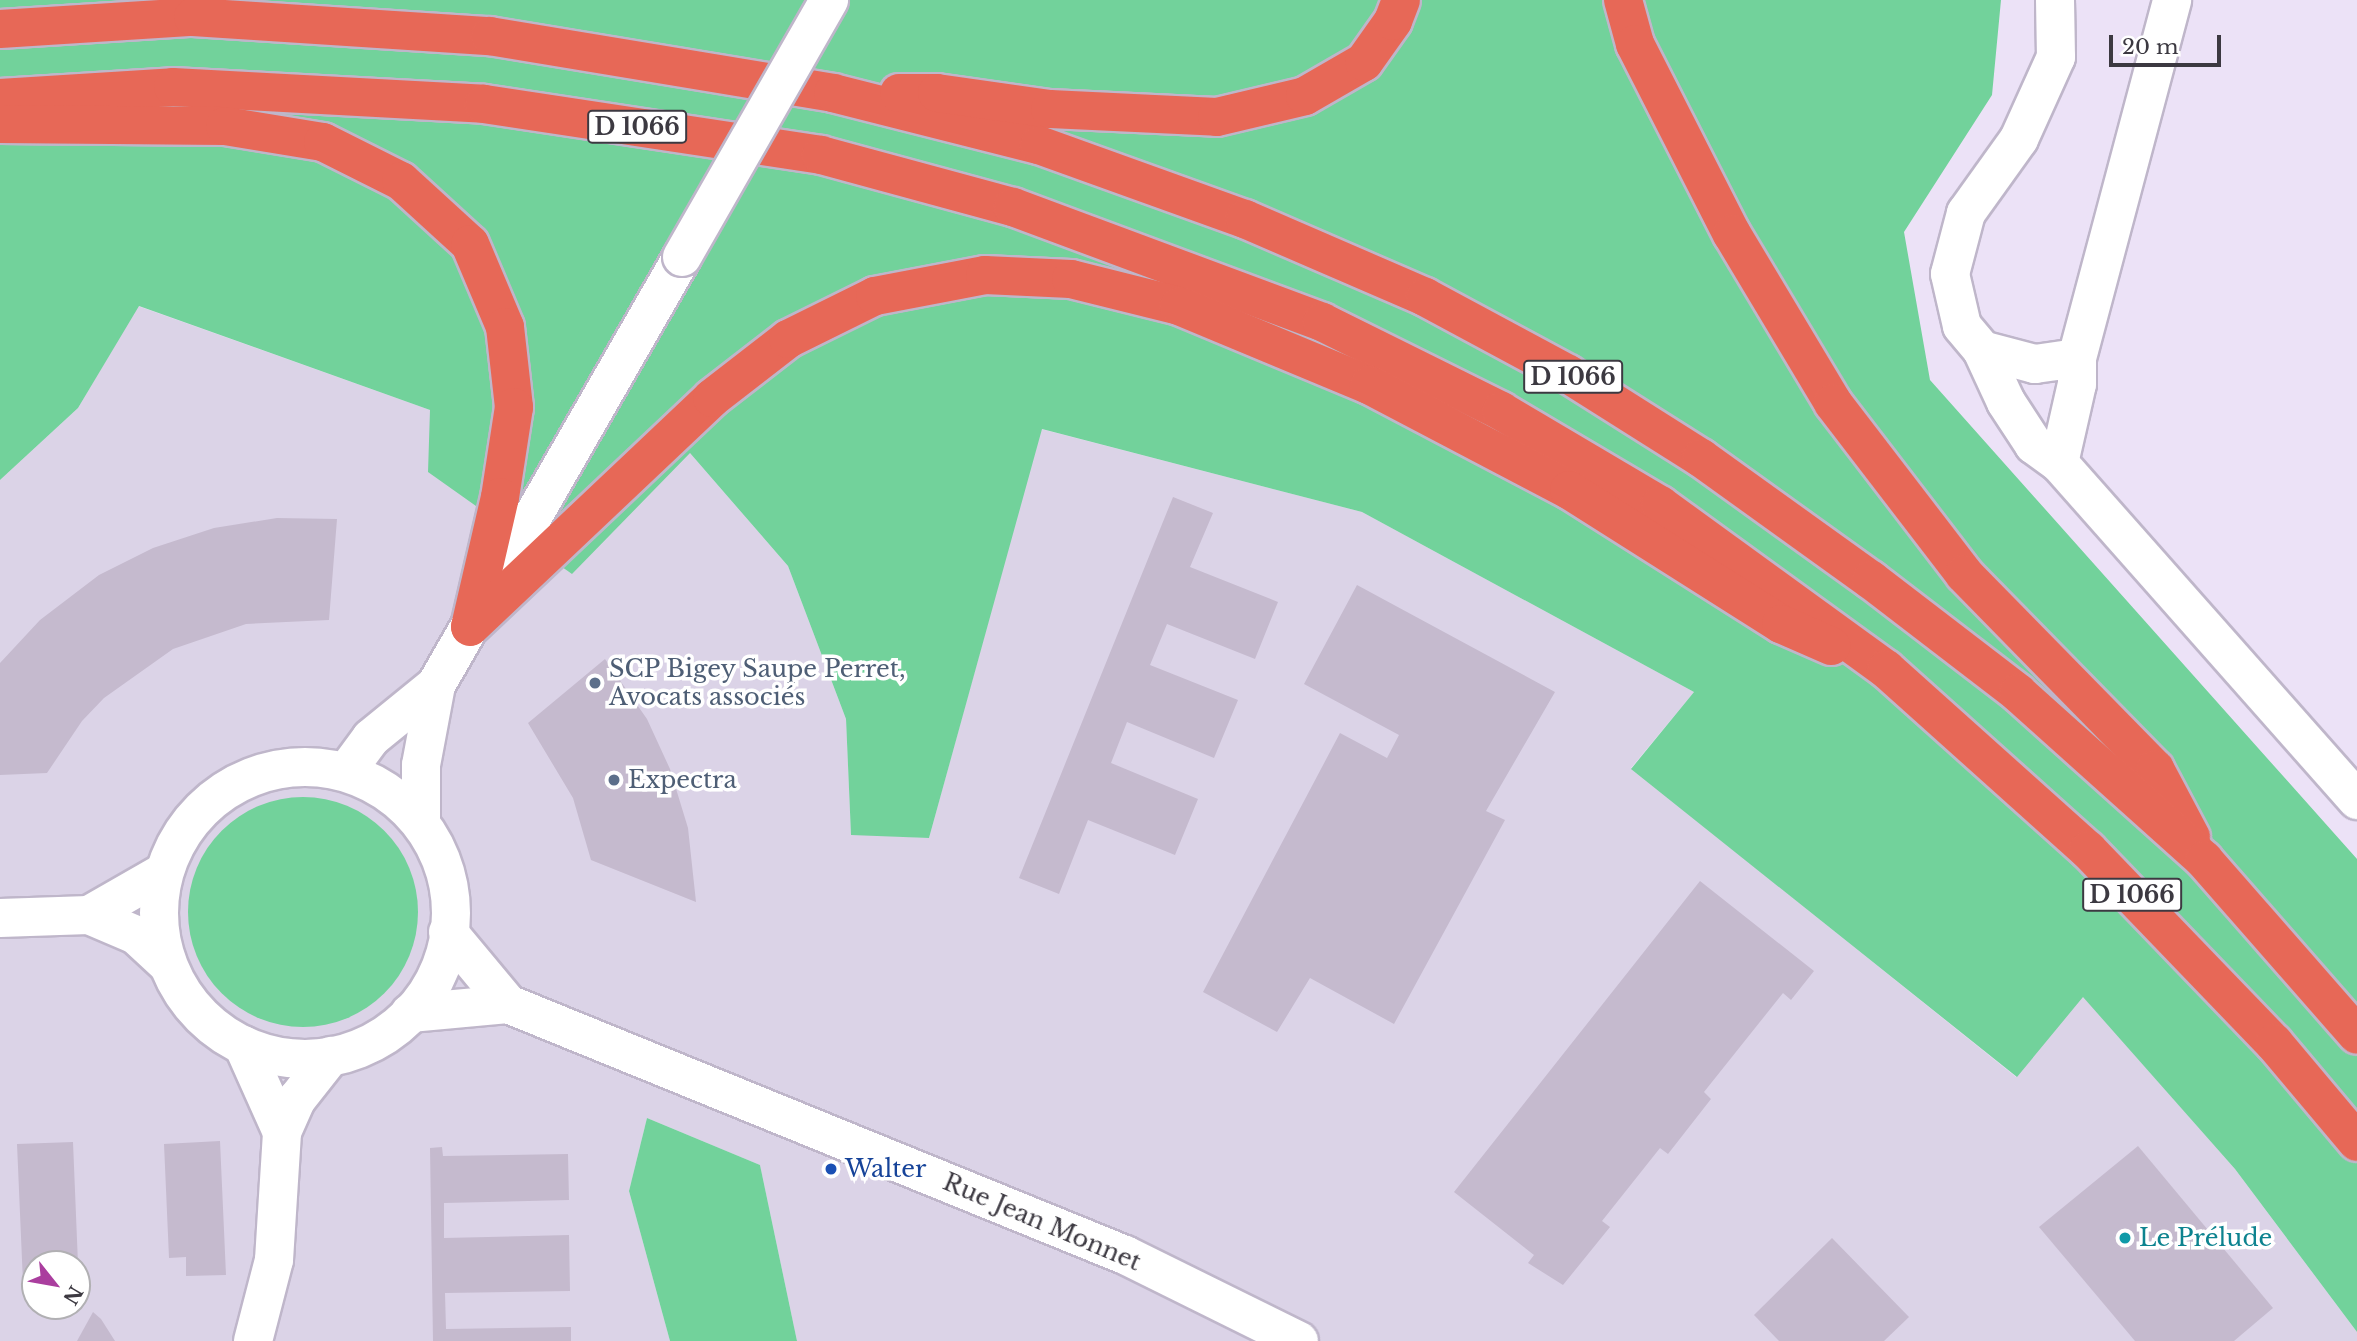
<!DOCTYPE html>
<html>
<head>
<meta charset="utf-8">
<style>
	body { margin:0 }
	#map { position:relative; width:2357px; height:1341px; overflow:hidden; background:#ece2f7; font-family:"Libre Baskerville",serif }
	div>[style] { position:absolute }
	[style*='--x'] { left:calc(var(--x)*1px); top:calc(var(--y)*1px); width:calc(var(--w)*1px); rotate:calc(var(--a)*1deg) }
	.industrial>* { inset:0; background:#dbd3e7 }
	.green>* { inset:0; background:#72d29b }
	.round { border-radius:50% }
	.building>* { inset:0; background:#c5bace }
	.roads { filter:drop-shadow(2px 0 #bfb6ca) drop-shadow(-2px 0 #bfb6ca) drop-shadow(0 2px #bfb6ca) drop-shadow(0 -2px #bfb6ca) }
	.minor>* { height:38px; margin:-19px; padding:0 19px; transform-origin:19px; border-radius:19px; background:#fff }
	.minor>.ring { margin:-19px; padding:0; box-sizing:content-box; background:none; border:38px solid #fff; border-radius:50% }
	.highway>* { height:38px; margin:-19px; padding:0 19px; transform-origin:19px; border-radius:19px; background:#e76857 }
	.bridges { filter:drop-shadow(2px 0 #bfb6ca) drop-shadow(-2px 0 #bfb6ca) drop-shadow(0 2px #bfb6ca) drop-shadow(0 -2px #bfb6ca) }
	.minor-bridge>* { height:38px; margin:-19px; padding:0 19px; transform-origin:19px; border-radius:19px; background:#fff }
	.dots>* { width:19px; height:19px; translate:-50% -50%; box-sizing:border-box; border:4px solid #fff; border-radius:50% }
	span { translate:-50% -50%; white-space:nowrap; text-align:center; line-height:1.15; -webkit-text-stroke:7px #fff; paint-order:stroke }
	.shield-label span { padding:2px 5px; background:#fff; border:2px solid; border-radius:5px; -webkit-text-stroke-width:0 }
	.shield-label { font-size:23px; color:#3c3941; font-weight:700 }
	.service-label { font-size:24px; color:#4e5e75 }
	.left { translate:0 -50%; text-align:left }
	.transit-label { font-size:24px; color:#164399 }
	.street-label { font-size:24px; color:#3c3941 }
	.culture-label { font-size:24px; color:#0d838f }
	.north { position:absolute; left:21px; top:1250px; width:70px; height:70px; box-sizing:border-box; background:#fff; border:2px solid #b1b0b3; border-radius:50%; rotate:121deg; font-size:19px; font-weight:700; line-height:28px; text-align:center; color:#3c3941 }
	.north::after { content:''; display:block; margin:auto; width:24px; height:32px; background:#aa3e9e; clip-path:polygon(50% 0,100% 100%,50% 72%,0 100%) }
	.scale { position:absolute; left:2109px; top:35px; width:112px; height:32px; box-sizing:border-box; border:4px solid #3c3941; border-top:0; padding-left:9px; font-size:21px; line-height:24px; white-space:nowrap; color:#3c3941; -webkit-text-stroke:5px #fff; paint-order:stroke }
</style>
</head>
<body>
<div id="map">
	<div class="industrial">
		<i style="clip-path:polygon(evenodd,138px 306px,430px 410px,690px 453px,788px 566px,846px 719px,851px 834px,929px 838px,1041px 429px,1362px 512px,1694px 692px,1631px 768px,2016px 1077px,2083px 996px,2235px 1169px,2357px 1332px,2357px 1341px,797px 1341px,760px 1165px,647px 1118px,629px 1191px,670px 1341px,0 1341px,0 480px,78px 408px,138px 306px,35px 1264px,77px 1264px,77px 1306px,35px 1306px,35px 1264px)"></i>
	</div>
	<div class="green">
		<i style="clip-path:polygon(0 0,2001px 0,1992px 95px,1904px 232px,1930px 380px,2357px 859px,2357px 1332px,2235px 1169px,2083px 997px,2017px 1077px,1631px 769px,1694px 692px,1362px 512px,1042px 429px,929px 838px,851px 835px,846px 719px,788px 566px,690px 453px,572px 574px,428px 472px,430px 410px,139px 306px,78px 408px,0 480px)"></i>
		<i class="round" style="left:188px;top:797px;width:230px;height:230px"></i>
		<i style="clip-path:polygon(647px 1118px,760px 1165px,797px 1341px,670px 1341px,629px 1191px)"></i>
	</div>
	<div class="building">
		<i style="clip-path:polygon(1173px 497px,1213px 513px,1190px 567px,1278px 602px,1255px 659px,1167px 624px,1150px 665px,1238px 700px,1214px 758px,1127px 722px,1111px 763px,1198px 799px,1175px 855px,1088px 820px,1059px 894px,1019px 878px)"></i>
		<i style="clip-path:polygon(277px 518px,337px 519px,329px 620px,246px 624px,173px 649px,104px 698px,82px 721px,47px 773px,0 775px,0 663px,40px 620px,99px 575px,153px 548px,214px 528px)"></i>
		<i style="clip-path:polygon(1357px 585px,1555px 692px,1486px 811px,1505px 820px,1394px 1024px,1310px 978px,1277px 1032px,1203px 992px,1340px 733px,1387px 758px,1399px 735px,1304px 684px)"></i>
		<i style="clip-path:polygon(605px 659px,647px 719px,670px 769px,688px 828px,696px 902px,591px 860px,573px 798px,528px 723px)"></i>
		<i style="clip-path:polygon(1700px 881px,1814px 971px,1791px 1000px,1783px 993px,1704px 1092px,1711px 1099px,1668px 1154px,1660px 1148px,1602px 1221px,1610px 1227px,1563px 1285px,1528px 1263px,1534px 1255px,1454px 1192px)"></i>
		<i style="clip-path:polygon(220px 1141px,226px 1275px,186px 1276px,186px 1257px,169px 1258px,164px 1144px)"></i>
		<i style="clip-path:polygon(73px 1142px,78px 1264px,35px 1264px,35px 1283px,23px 1283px,17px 1144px)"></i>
		<i style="clip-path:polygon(2138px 1146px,2273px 1308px,2234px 1341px,2135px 1341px,2039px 1227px)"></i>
		<i style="clip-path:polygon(442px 1147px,443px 1156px,568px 1154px,569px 1200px,444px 1203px,444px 1238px,569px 1235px,570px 1291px,445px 1293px,446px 1329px,571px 1327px,571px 1341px,433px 1341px,430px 1148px)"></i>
		<i style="clip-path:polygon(1832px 1238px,1909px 1317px,1884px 1341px,1779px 1341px,1754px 1315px)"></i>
		<i style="clip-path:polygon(93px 1312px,101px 1319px,115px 1341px,77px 1341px)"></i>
	</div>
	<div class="roads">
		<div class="minor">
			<i style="--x:2055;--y:0;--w:57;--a:89"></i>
			<i style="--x:2056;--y:57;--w:90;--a:114.3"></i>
			<i style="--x:2019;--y:139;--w:91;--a:125.6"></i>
			<i style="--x:1966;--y:213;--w:63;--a:104.7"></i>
			<i style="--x:1950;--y:274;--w:53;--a:77"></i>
			<i style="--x:1962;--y:326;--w:31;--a:50"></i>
			<i style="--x:1982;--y:350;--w:57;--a:65.2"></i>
			<i style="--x:2006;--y:402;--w:51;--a:56.9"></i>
			<i style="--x:2034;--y:445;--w:31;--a:36"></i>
			<i style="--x:2059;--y:463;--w:450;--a:48.5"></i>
			<i style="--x:1982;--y:350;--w:55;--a:14.8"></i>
			<i style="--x:2035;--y:364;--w:42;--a:-8.1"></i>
			<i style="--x:2077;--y:358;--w:370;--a:-75.1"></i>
			<i style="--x:2059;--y:463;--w:81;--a:-77.2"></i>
			<i style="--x:2077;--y:384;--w:26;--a:-90"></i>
			<i class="ring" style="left:159px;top:767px;width:254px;height:254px"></i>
			<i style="--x:346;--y:772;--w:42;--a:-53.7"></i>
			<i style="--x:371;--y:738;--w:84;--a:-39.2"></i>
			<i style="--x:421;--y:823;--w:58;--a:-90"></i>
			<i style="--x:421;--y:765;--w:81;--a:-79.4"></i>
			<i style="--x:436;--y:685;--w:494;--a:-60.1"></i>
			<i style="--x:89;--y:915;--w:86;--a:-29.8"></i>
			<i style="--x:0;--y:918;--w:89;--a:-1.9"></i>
			<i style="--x:89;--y:915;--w:51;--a:23.1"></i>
			<i style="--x:136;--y:935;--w:41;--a:43"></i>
			<i style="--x:448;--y:932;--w:94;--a:50.2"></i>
			<i style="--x:410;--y:1013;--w:98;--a:-5.2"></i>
			<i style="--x:508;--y:1004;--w:666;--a:22.14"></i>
			<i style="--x:1125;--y:1255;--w:194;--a:26.3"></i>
			<i style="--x:243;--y:1045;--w:95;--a:65.9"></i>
			<i style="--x:253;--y:1341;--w:84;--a:-75.5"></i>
			<i style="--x:274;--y:1260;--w:128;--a:-86.4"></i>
			<i style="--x:282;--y:1132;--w:36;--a:-66"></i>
			<i style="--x:297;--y:1099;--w:55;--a:-51.7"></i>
		</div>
		<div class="highway">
			<i style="--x:1623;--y:0;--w:46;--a:74.7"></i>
			<i style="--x:1635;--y:44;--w:213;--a:63"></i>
			<i style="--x:1732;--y:234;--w:197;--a:59.1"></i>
			<i style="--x:1833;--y:403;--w:215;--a:52.5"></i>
			<i style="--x:1964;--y:574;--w:273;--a:45.6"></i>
			<i style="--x:2155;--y:769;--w:77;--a:62.1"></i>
			<i style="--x:0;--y:29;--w:193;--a:-3.6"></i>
			<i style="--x:193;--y:17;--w:298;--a:3.7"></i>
			<i style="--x:490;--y:36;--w:348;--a:9.4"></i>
			<i style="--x:833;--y:93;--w:212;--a:14.2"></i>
			<i style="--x:1039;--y:145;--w:219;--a:19.8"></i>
			<i style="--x:1245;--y:219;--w:196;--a:23.4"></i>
			<i style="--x:1425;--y:297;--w:162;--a:28.3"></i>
			<i style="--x:1568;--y:374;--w:157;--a:32.3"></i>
			<i style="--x:1701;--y:458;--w:209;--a:35.7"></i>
			<i style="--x:1871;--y:580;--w:185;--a:37.5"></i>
			<i style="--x:2018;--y:693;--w:250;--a:41.9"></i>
			<i style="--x:2204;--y:860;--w:232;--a:48.8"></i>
			<i style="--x:899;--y:93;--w:38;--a:0"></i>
			<i style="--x:937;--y:93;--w:114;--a:8.1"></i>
			<i style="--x:1050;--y:109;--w:167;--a:2.7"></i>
			<i style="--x:1217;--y:117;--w:90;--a:-13.4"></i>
			<i style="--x:1305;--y:96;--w:68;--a:-30"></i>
			<i style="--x:1364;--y:62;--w:50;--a:-54.7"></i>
			<i style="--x:1393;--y:21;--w:22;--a:-69"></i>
			<i style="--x:0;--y:98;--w:173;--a:-3.6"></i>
			<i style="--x:173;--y:87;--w:311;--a:3.1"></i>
			<i style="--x:484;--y:104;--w:341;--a:8.6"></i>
			<i style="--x:821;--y:155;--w:199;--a:15.2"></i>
			<i style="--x:1013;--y:207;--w:330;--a:20.4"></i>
			<i style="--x:1322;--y:322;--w:200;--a:26.4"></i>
			<i style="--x:1501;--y:411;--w:185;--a:30.6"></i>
			<i style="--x:1660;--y:505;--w:279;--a:36"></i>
			<i style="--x:1886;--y:669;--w:271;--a:41.9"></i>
			<i style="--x:2088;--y:850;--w:268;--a:46.1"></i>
			<i style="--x:2274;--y:1043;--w:129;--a:50"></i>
			<i style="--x:0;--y:124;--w:225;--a:0.5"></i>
			<i style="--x:225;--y:126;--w:99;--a:9.3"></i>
			<i style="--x:323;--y:142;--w:87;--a:26.6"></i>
			<i style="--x:401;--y:181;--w:93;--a:42.4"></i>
			<i style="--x:470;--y:244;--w:90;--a:67.1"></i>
			<i style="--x:505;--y:327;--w:81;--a:83.6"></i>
			<i style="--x:514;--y:407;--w:91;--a:98.8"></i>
			<i style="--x:500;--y:497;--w:133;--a:103"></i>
			<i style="--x:470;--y:627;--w:333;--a:-43.4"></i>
			<i style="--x:712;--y:398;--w:96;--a:-37.8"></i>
			<i style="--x:788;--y:339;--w:97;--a:-26.3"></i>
			<i style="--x:875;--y:296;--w:112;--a:-10.8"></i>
			<i style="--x:985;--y:275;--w:86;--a:2.7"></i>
			<i style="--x:1071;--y:279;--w:111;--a:14"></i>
			<i style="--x:1179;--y:306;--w:206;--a:22.6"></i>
			<i style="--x:1369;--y:385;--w:226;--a:27.7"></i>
			<i style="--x:1569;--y:490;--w:251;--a:32.3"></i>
			<i style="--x:1781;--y:624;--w:55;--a:23.7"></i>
		</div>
	</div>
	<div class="bridges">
		<div class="minor-bridge">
			<i style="--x:682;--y:257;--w:296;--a:-60.2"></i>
		</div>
	</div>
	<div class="dots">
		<i style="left:595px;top:683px;background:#5c6f8a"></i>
		<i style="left:614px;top:780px;background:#5c6f8a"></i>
		<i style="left:831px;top:1169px;background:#1a4fb4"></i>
		<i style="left:2125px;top:1238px;background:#0f9aa8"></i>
	</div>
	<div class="shield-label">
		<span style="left:637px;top:127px">D 1066</span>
		<span style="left:1573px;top:377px">D 1066</span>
		<span style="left:2132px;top:895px">D 1066</span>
	</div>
	<div class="service-label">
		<span class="left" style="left:609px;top:683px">SCP Bigey Saupe Perret,<br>Avocats associés</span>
		<span class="left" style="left:628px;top:780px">Expectra</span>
	</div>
	<div class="transit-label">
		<span class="left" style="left:845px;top:1169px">Walter</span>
	</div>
	<div class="street-label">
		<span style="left:1042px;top:1222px;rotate:23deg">Rue Jean Monnet</span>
	</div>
	<div class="culture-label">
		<span class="left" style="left:2139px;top:1238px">Le Prélude</span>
	</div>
	<div class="north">N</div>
	<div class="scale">20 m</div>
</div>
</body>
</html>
